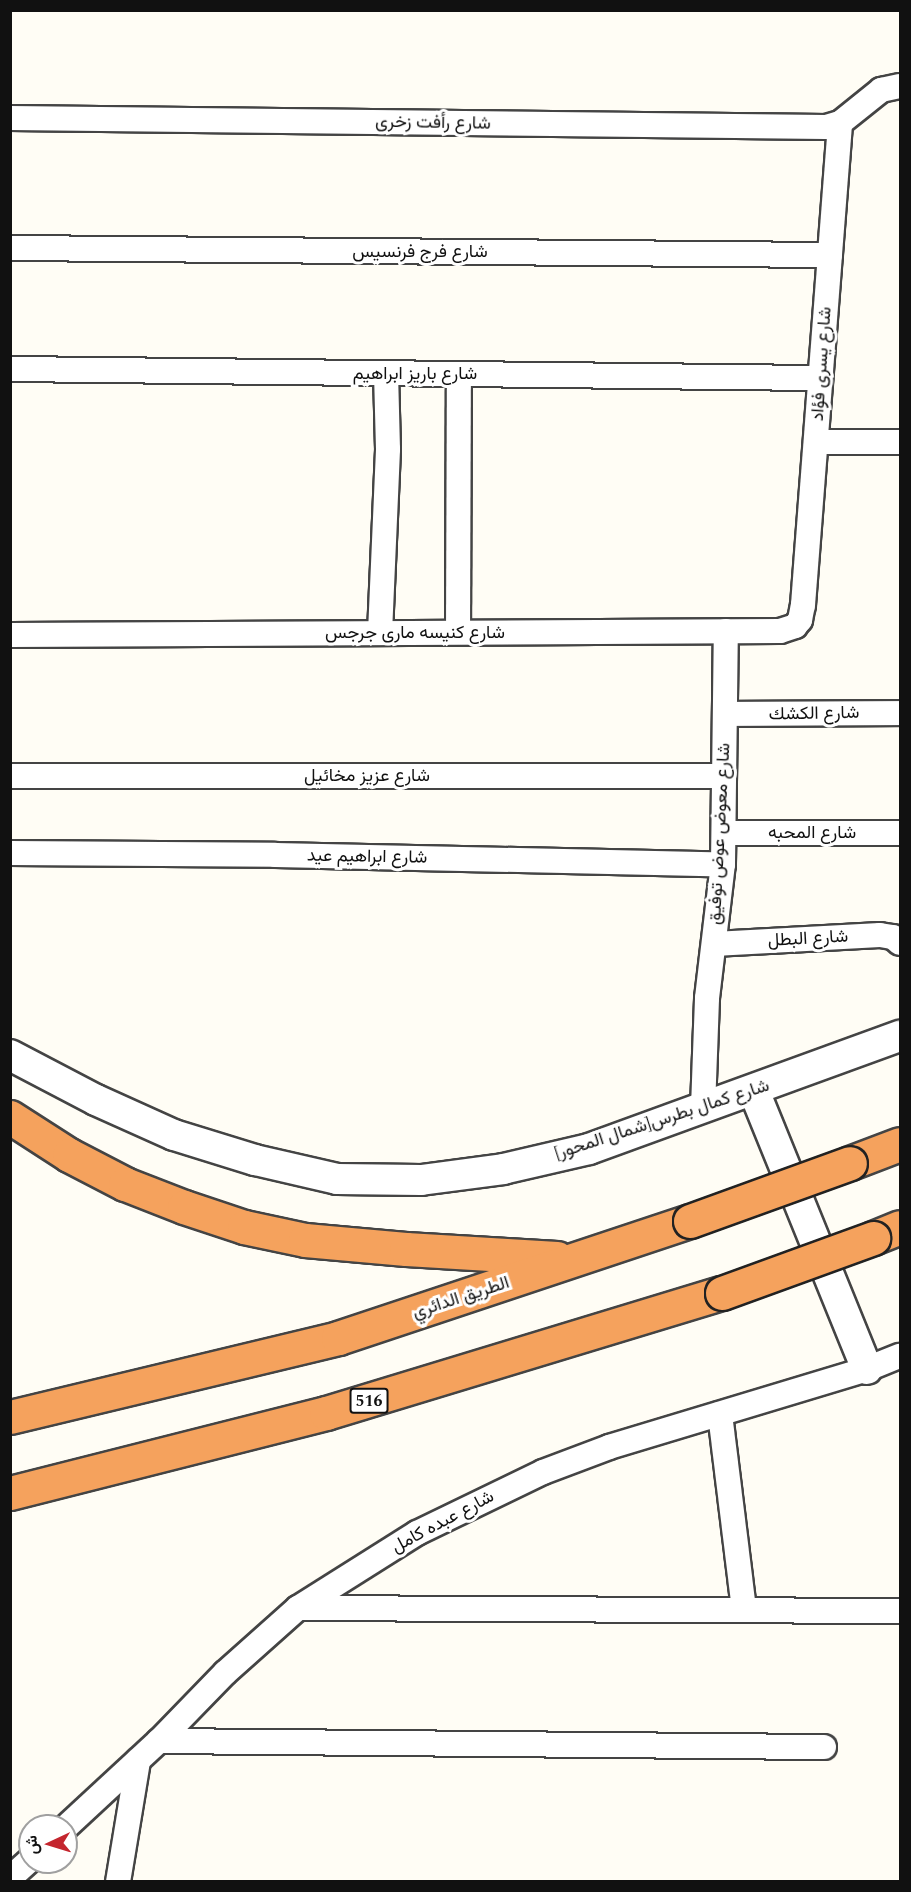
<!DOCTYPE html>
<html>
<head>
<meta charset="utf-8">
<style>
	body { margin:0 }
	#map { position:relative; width:911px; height:1892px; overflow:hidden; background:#fffdf5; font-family:Spectral,Vazirmatn,serif }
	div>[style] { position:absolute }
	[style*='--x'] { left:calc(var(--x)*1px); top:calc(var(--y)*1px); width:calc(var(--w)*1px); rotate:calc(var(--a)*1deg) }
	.roads { filter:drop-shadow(2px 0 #444) drop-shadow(-2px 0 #444) drop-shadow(0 2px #444) drop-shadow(0 -2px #444) }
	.minor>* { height:24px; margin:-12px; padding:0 12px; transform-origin:12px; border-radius:12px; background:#fff }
	.tertiary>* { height:30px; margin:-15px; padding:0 15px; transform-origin:15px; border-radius:15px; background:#fff }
	.motorway>* { height:33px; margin:-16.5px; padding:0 16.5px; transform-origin:16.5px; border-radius:16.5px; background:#f5a25d }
	.bridges { filter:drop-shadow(2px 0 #222) drop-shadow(-2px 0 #222) drop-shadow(0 2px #222) drop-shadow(0 -2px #222) }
	.motorway-bridge>* { height:33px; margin:-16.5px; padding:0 16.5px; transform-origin:16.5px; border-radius:16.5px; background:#f5a25d }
	span { translate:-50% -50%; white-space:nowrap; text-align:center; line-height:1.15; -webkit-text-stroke:6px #fff; paint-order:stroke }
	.shield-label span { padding:2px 4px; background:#fff; border:2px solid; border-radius:4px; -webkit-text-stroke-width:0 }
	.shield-label { font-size:16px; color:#111; font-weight:700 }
	.street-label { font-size:18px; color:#111 }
	.frame { position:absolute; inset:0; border:12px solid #111; pointer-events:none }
	.north { position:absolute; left:18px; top:1814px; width:60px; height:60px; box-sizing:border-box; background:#fff; border:2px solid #a0a0a0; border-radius:50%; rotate:266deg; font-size:16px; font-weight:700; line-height:24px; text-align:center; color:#111 }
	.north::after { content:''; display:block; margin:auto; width:21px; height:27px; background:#c4262e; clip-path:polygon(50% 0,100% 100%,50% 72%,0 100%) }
</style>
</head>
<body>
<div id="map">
	<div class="roads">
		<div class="minor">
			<i style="--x:10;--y:118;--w:816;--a:0.63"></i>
			<i style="--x:826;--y:127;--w:15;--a:-16"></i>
			<i style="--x:840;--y:123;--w:53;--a:-38.8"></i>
			<i style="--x:881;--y:90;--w:19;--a:-12"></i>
			<i style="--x:10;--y:248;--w:820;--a:0.49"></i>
			<i style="--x:10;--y:369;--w:810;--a:0.64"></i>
			<i style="--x:816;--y:442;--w:84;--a:0"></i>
			<i style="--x:458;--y:632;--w:257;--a:-89.8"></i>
			<i style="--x:380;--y:633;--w:184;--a:-87.5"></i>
			<i style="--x:388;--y:449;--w:75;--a:-91.5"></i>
			<i style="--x:10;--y:635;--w:770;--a:-0.3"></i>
			<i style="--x:780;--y:631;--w:16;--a:-18"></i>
			<i style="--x:795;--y:626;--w:8;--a:-50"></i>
			<i style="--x:800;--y:620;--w:15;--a:-79"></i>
			<i style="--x:803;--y:605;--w:483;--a:-85.6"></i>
			<i style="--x:727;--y:714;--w:173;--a:-0.3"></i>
			<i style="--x:10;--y:776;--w:714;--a:0"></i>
			<i style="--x:724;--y:833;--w:176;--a:0"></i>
			<i style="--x:10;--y:853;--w:265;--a:0.4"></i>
			<i style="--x:275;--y:855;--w:448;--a:1.2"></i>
			<i style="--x:714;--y:944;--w:166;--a:-3.1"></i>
			<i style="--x:880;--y:935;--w:13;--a:9"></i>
			<i style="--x:893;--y:937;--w:9;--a:41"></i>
			<i style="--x:703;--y:1108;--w:110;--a:-87.9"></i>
			<i style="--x:707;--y:998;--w:135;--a:-83.2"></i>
			<i style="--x:723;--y:864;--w:233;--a:-89.3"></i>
			<i style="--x:720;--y:1414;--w:196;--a:83"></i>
			<i style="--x:298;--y:1608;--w:602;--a:0.29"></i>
			<i style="--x:159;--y:1741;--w:665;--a:0.52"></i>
			<i style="--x:66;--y:1827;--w:127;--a:-42.8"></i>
			<i style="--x:159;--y:1741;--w:95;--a:-45.9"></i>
			<i style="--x:225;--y:1673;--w:98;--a:-41.7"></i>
			<i style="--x:298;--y:1608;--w:141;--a:-32.2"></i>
			<i style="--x:417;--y:1533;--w:140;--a:-25.8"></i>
			<i style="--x:543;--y:1472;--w:71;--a:-20.7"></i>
			<i style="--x:609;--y:1447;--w:270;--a:-16.8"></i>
			<i style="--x:867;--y:1369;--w:35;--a:-22"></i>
			<i style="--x:10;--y:1878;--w:27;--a:-42"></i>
			<i style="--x:118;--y:1882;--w:123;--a:-80.6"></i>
		</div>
		<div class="tertiary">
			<i style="--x:10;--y:1055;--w:97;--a:27.6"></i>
			<i style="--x:96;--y:1100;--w:85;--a:24.2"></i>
			<i style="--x:174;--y:1135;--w:85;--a:17.2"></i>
			<i style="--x:255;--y:1160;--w:84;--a:13"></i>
			<i style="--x:337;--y:1179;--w:84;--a:0.7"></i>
			<i style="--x:421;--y:1180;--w:83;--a:-7.6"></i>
			<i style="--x:503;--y:1169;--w:88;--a:-13.1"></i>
			<i style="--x:589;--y:1149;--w:331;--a:-20"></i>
			<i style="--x:754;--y:1091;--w:300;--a:67.9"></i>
		</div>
		<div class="motorway">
			<i style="--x:10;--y:1117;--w:70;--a:32.8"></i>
			<i style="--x:69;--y:1155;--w:63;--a:27.4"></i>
			<i style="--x:125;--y:1184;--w:63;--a:21.3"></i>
			<i style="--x:184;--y:1207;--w:63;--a:18.4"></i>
			<i style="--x:244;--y:1227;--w:62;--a:12"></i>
			<i style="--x:305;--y:1240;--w:101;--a:5.1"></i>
			<i style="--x:406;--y:1249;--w:151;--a:3.4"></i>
			<i style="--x:850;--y:1163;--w:53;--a:-20.8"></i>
			<i style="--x:873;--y:1238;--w:29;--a:-22"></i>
			<i style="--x:10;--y:1417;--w:337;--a:-13.5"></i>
			<i style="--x:338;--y:1338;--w:371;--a:-18.4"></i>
			<i style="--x:10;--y:1493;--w:326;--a:-14.2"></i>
			<i style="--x:326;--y:1413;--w:414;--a:-16.9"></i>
		</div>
	</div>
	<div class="bridges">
		<div class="motorway-bridge">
			<i style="--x:690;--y:1221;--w:170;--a:-19.9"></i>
			<i style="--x:722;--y:1293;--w:161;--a:-20"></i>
		</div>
	</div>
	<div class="shield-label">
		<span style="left:369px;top:1401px">516</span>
	</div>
	<div class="street-label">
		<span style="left:433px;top:123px;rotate:1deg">شارع رأفت زخرى</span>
		<span style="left:420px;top:252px">شارع فرج فرنسيس</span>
		<span style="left:822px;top:364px;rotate:-86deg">شارع يسرى فؤاد</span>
		<span style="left:415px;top:374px">شارع باريز ابراهيم</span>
		<span style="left:415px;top:633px">شارع كنيسه مارى جرجس</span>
		<span style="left:814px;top:714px;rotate:-1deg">شارع الكشك</span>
		<span style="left:367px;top:776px">شارع عزيز مخائيل</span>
		<span style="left:812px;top:833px">شارع المحبه</span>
		<span style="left:720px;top:834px;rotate:-87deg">شارع معوض عوض توفيق</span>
		<span style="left:367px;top:857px;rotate:1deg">شارع ابراهيم عيد</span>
		<span style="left:808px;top:939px;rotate:-3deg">شارع البطل</span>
		<span style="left:662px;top:1120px;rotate:-18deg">شارع كمال بطرس[شمال المحور]</span>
		<span style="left:461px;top:1298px;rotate:-18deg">الطريق الدائري</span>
		<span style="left:443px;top:1522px;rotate:-28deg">شارع عبده كامل</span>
	</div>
	<div class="frame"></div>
	<div class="north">ش</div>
</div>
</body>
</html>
